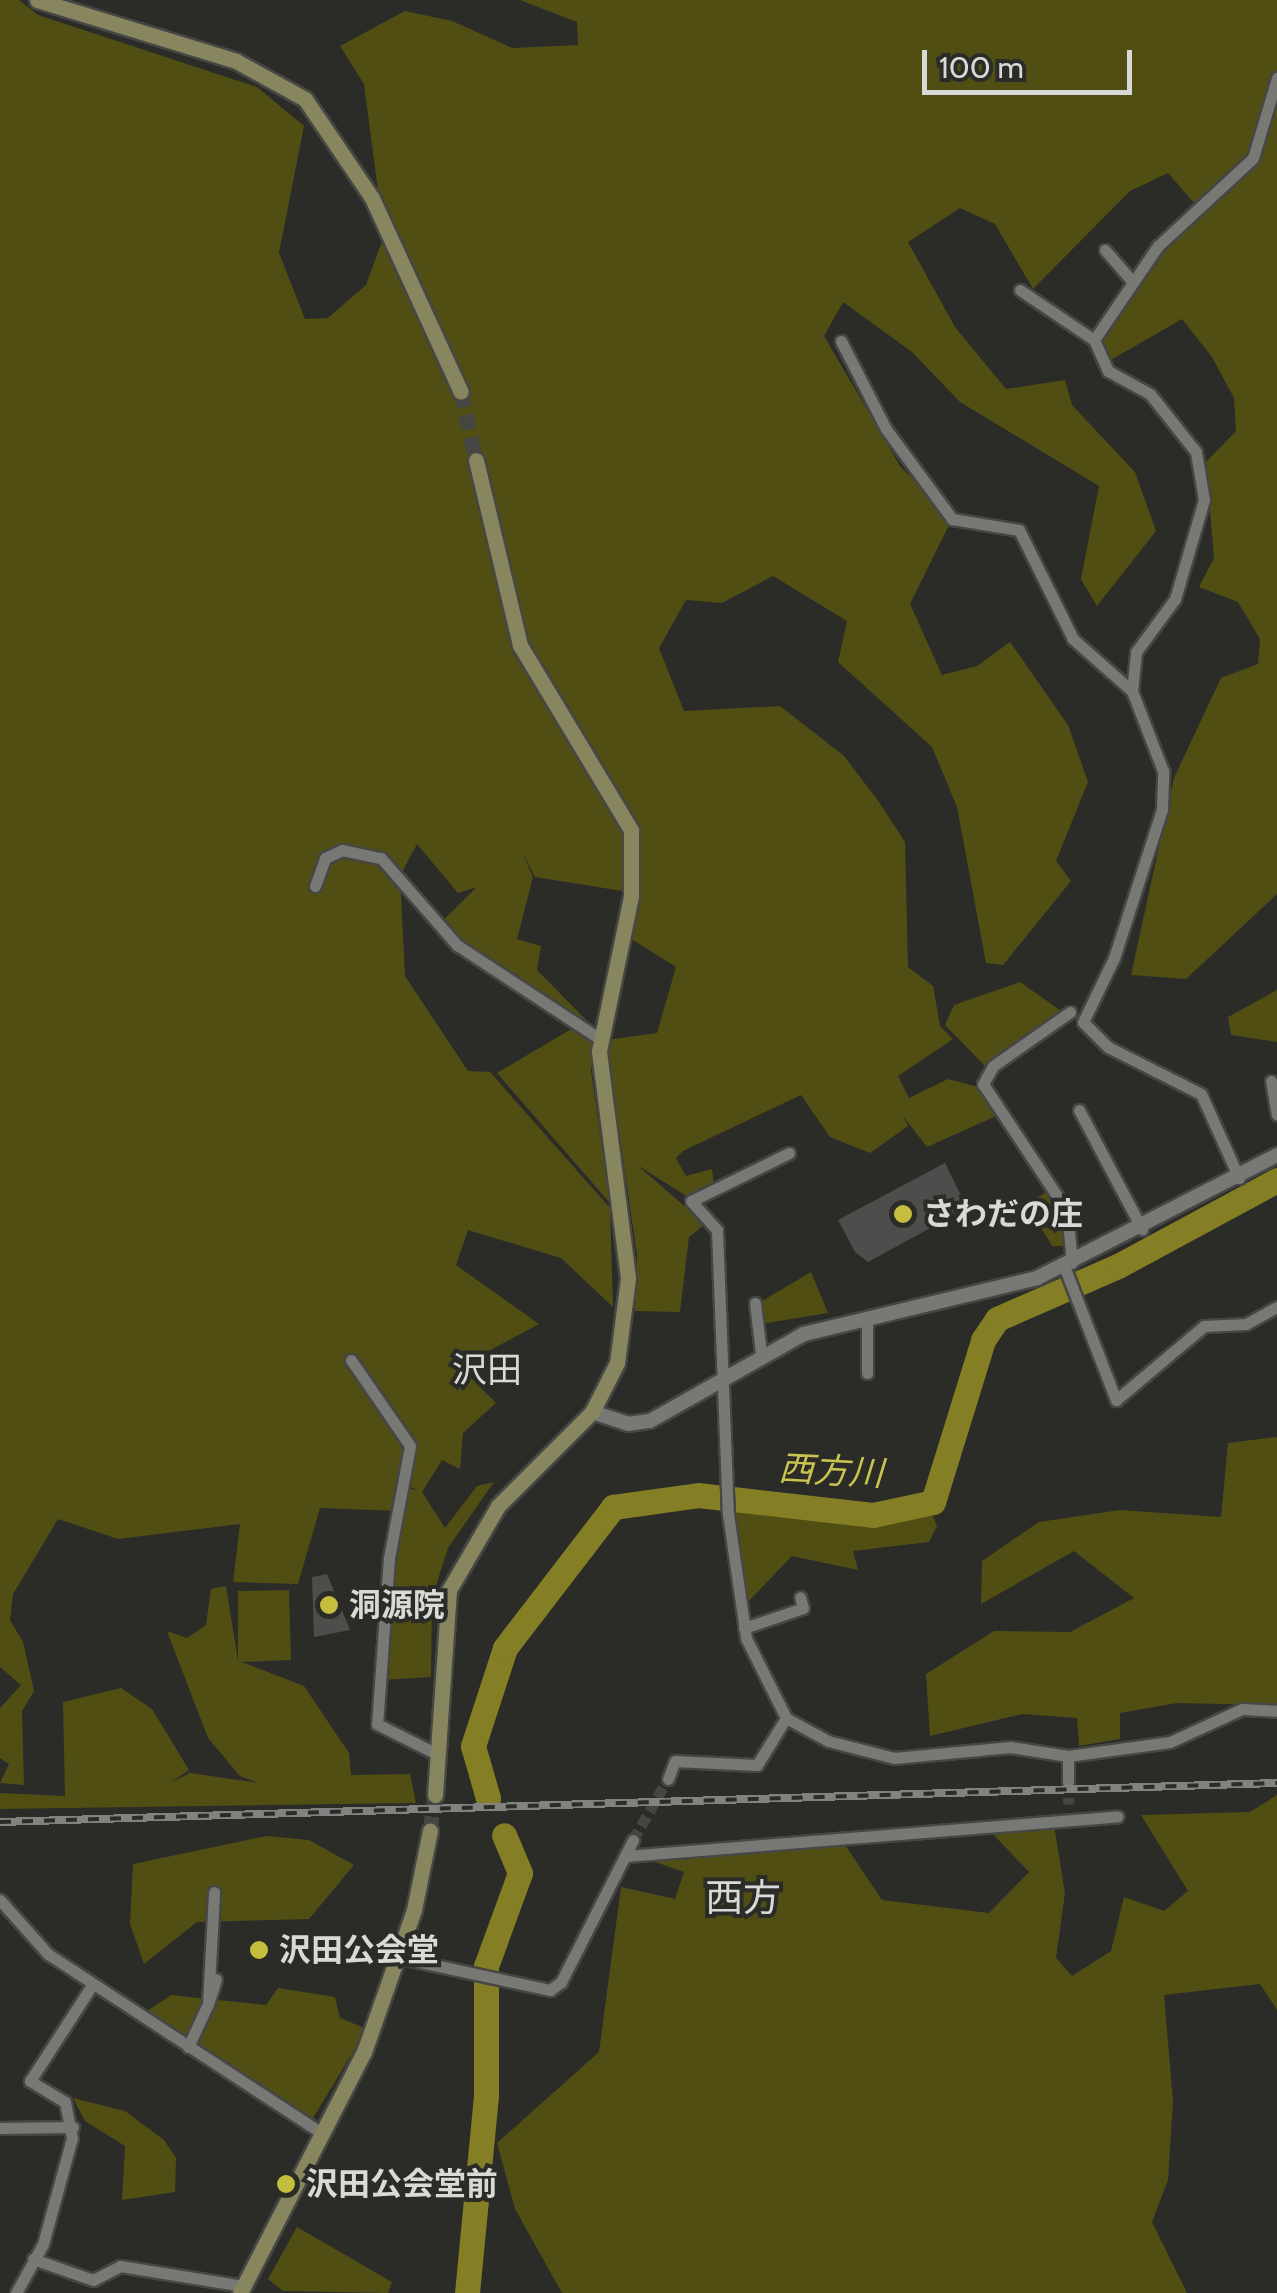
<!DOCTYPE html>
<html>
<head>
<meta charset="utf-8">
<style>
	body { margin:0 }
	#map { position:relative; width:1277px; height:2293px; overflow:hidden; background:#2b2b28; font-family:Cabin,"Noto Sans JP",sans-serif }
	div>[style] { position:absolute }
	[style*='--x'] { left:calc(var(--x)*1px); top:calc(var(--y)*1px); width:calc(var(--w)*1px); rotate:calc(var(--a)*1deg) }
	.green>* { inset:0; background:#514e14 }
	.river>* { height:25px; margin:-12.5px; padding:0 12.5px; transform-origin:12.5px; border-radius:12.5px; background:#847e25 }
	.building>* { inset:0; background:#4d4d4b }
	.minor-tunnel>* { height:11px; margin-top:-5.5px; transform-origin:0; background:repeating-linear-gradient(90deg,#454542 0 11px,transparent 0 16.5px) }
	.secondary-tunnel>* { height:15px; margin-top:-7.5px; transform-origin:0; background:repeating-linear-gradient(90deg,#454542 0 15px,transparent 0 23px) }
	.roads { filter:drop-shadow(2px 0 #464644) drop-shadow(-2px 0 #464644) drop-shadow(0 2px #464644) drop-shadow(0 -2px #464644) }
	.minor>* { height:11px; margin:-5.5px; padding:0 5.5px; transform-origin:5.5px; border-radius:5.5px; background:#787875 }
	.tertiary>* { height:14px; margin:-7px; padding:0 7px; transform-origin:7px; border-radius:7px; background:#787875 }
	.secondary>* { height:15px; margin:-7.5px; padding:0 7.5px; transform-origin:7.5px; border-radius:7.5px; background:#88865f }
	.rail>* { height:8px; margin-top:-4px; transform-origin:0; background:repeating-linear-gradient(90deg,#2b2b28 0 11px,#828280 0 22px); box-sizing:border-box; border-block:2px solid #828280 }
	.dots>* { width:28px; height:28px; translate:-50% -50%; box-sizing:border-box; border:5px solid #2b2b28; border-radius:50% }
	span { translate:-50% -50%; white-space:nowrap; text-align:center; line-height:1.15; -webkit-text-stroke:8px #2b2b28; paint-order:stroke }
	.poi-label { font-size:32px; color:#d9d9d7; font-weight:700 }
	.left { translate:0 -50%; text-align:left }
	.neighbourhood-label { font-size:35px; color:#d9d9d7 }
	.water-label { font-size:35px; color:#cac34d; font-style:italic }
	.quarter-label { font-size:38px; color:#d9d9d7 }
	.scale { position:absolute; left:922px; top:50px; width:210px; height:45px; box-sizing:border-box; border:5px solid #d9d9d7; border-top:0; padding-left:12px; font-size:30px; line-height:35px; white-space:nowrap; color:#d9d9d7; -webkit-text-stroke:8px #2b2b28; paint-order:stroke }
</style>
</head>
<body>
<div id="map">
	<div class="green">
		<i style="clip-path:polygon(0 0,19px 0,38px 15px,257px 87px,304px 126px,279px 253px,305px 319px,328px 318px,366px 285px,384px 236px,364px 84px,340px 46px,405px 11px,452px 21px,512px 48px,578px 45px,577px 22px,520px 0,1277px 0,1277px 894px,1186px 979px,1131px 975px,1174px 778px,1221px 678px,1258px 664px,1260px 639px,1238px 602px,1199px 587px,1214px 558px,1206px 462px,1236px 431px,1234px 398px,1212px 357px,1182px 319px,1109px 361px,1104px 354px,1104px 334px,1195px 204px,1168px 173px,1130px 191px,1033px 289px,995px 224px,960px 208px,908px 242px,955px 327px,1006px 389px,1065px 380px,1072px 405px,1135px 472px,1156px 531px,1097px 606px,1081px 579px,1099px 486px,960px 402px,912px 352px,843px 302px,824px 336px,900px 466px,952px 519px,910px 604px,942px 675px,977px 666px,1010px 642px,1068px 725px,1088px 782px,1056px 861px,1071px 881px,1003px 965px,986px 963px,957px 807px,932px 747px,838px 662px,847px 621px,773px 576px,722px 603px,686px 600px,659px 648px,684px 711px,780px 706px,844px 756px,879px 802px,905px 842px,908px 967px,933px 986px,940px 1026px,953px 1039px,898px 1076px,909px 1098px,948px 1079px,978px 1087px,996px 1116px,927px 1147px,903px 1116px,908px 1126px,870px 1153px,830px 1137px,801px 1095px,683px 1151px,676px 1158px,686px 1176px,712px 1169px,714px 1184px,688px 1197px,637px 1165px,705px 1224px,689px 1237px,680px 1312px,635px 1311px,637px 1255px,606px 1040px,657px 1033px,676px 967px,630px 938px,635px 893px,535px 877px,522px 852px,533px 877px,517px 939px,541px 946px,537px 970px,591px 1025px,488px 966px,439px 924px,477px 887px,458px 893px,417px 844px,400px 876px,405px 976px,468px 1071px,490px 1072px,610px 1208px,613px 1307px,561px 1258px,468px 1230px,456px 1265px,539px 1324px,487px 1352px,468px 1375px,496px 1403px,463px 1433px,460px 1469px,442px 1460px,422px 1492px,445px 1528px,477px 1486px,494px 1482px,448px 1548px,432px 1598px,431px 1677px,381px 1680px,389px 1555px,408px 1488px,419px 1491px,407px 1485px,400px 1511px,320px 1508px,298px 1584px,233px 1582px,240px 1524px,118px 1539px,58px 1519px,13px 1594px,10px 1620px,23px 1642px,34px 1691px,22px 1711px,24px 1785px,0 1783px,9px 1764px,0 1758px,0 1708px,21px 1685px,0 1667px)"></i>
		<i style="clip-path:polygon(1020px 982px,1064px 1013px,986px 1067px,945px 1025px,954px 1005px)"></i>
		<i style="clip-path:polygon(1277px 990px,1277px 1042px,1231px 1035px,1228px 1017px)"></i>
		<i style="clip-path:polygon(573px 1028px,595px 1044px,591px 1071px,610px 1203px,497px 1073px)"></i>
		<i style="clip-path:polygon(1047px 1192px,1065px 1223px,1065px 1246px,1052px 1246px,1026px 1203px)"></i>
		<i style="clip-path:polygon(811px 1272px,828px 1313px,760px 1324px,757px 1304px)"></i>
		<i style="clip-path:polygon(1277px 1437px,1277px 1705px,1177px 1703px,1120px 1713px,1120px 1739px,1079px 1746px,1077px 1718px,1022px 1714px,930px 1736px,926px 1674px,994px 1631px,1070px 1632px,1134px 1598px,1074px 1551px,981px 1604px,982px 1561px,1039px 1522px,1120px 1510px,1221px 1517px,1228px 1443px)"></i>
		<i style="clip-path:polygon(789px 1509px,874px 1519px,931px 1512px,937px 1526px,929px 1542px,853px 1551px,858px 1570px,792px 1556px,748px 1602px,735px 1511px)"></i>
		<i style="clip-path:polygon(226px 1586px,238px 1661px,238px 1591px,289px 1590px,291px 1660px,242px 1662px,304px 1686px,349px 1753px,351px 1775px,410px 1774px,416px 1803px,0 1809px,0 1793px,65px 1796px,63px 1702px,121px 1688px,152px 1709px,189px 1770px,170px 1783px,190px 1773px,259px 1783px,240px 1776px,208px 1738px,167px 1631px,187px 1638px,206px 1625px,211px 1589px)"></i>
		<i style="clip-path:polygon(1277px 1795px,1277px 2010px,1260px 1984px,1164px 1995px,1173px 2101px,1168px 2180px,1152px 2222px,1187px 2293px,562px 2293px,515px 2209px,497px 2143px,599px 2052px,621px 1887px,675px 1899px,684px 1872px,635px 1855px,841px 1839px,882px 1900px,989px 1913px,1029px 1872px,990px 1831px,1054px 1825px,1065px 1893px,1056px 1958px,1072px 1976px,1111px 1951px,1124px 1897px,1164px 1911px,1188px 1891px,1141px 1815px,1250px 1812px)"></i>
		<i style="clip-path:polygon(267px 1836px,309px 1840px,354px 1865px,309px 1919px,197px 1922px,144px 1964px,130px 1924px,133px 1864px)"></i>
		<i style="clip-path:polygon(278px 1988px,335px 1997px,340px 2018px,367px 2029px,313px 2118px,147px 2011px,171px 1995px,266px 2005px)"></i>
		<i style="clip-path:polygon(73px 2098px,125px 2111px,164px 2140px,176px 2158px,175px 2192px,122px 2200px,125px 2146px,85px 2121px)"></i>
		<i style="clip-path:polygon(297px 2227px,392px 2282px,388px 2293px,283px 2291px,268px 2279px)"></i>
	</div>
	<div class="river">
		<i style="--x:488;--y:1798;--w:54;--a:-106.1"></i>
		<i style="--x:473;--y:1746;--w:103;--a:-71.9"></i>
		<i style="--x:505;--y:1648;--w:178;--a:-52.5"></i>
		<i style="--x:613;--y:1507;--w:86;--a:-8"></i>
		<i style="--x:698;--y:1495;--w:176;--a:6.5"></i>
		<i style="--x:873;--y:1515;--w:61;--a:-12.2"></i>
		<i style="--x:933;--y:1502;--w:170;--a:-72.8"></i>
		<i style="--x:983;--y:1340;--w:25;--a:-56"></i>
		<i style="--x:997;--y:1319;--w:132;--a:-23.7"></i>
		<i style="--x:1118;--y:1266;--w:181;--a:-28.4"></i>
		<i style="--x:467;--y:2293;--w:198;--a:-84.5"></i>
		<i style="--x:486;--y:2096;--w:130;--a:-90"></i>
		<i style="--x:486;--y:1966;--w:99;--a:-69.9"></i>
		<i style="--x:520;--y:1873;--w:41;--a:-112.8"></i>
	</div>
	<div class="building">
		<i style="clip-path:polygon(945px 1163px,967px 1208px,868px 1262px,855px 1252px,838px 1220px)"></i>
		<i style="clip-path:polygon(327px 1574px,350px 1630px,314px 1637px,312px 1577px)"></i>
	</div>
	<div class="minor-tunnel">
		<i style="--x:1068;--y:1781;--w:23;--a:88"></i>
		<i style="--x:633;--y:1840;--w:70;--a:-60.2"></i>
	</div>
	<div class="secondary-tunnel">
		<i style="--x:461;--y:392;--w:70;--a:77.6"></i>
		<i style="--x:430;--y:1831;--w:36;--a:-82"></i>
	</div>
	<div class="roads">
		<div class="minor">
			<i style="--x:1105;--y:250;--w:38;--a:49"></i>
			<i style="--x:1020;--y:290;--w:89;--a:34"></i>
			<i style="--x:841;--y:341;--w:99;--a:62.9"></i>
			<i style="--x:886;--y:429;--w:112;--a:53.7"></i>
			<i style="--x:952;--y:519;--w:68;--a:9.3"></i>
			<i style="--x:1019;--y:530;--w:122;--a:63.6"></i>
			<i style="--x:1073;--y:639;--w:79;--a:41.4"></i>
			<i style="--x:315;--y:886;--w:30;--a:-70"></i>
			<i style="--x:325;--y:858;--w:19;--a:-25"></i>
			<i style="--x:342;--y:850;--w:40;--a:12"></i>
			<i style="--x:381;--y:858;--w:116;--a:48.9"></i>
			<i style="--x:457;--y:945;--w:171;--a:33.3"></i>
			<i style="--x:1070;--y:1012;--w:94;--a:145"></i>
			<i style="--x:993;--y:1066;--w:21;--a:119"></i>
			<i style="--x:983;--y:1084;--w:152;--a:56.5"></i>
			<i style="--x:1067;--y:1211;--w:52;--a:84.5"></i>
			<i style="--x:1271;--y:1081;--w:34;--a:80"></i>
			<i style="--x:1079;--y:1110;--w:135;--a:62.1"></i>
			<i style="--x:789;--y:1153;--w:109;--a:153.9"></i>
			<i style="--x:691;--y:1201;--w:39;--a:48"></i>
			<i style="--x:717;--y:1230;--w:284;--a:87.8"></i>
			<i style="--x:728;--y:1514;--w:125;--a:81.7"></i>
			<i style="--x:746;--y:1638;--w:89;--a:63.4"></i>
			<i style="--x:786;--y:1718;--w:48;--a:28.7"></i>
			<i style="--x:828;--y:1741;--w:68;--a:14.4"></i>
			<i style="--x:894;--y:1758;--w:117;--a:-5.4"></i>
			<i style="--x:1010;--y:1747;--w:59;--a:8.8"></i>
			<i style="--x:1068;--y:1756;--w:103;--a:-7.8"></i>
			<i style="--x:1170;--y:1742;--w:79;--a:-24.6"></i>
			<i style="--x:1242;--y:1709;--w:35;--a:3"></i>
			<i style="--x:1239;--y:1178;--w:92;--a:-114.3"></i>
			<i style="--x:1201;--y:1094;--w:104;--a:-153.2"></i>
			<i style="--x:1108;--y:1047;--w:35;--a:-135"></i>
			<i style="--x:1083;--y:1022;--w:71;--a:-64.2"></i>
			<i style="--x:1114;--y:958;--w:157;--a:-72.1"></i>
			<i style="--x:1162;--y:809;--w:38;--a:-88"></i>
			<i style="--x:1163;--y:771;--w:86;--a:-111.2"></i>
			<i style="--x:1132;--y:691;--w:39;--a:-84"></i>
			<i style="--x:1136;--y:652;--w:66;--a:-53.7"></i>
			<i style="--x:1175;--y:599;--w:103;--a:-73.7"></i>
			<i style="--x:1204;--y:500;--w:49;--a:-99.5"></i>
			<i style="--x:1196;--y:452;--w:74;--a:-128.4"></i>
			<i style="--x:1150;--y:394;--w:48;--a:-151.3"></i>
			<i style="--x:1108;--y:371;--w:34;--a:-114"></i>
			<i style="--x:1094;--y:340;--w:114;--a:-55.8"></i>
			<i style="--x:1158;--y:246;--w:129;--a:-42.8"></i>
			<i style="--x:1253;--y:158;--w:84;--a:-73.3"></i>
			<i style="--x:1064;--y:1266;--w:144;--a:68.8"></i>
			<i style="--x:1116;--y:1400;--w:115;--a:-40.1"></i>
			<i style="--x:1204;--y:1326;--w:42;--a:-2.7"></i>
			<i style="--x:1246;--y:1324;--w:35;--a:-29"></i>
			<i style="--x:755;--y:1303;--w:50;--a:83.2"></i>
			<i style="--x:351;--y:1360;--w:104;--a:55.5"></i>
			<i style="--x:410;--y:1446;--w:114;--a:100.6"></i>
			<i style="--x:389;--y:1558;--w:166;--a:94.1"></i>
			<i style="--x:377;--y:1724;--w:67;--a:26.6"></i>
			<i style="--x:867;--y:1373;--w:54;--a:-90"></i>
			<i style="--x:744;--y:1628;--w:62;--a:-18.7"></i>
			<i style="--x:803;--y:1608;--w:11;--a:-105"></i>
			<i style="--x:1068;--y:1756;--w:25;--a:90"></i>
			<i style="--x:668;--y:1779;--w:19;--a:-69"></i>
			<i style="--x:675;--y:1761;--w:82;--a:2.8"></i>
			<i style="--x:757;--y:1765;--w:55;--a:-58.3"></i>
			<i style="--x:625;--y:1856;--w:494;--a:-4.6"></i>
			<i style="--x:0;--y:1900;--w:72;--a:48.4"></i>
			<i style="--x:48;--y:1954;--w:329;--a:33.2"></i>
			<i style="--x:397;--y:1957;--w:157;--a:12.2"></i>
			<i style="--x:550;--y:1990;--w:14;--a:-36"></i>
			<i style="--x:561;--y:1982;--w:159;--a:-63.1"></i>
			<i style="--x:208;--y:2004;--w:26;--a:-72"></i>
			<i style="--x:188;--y:2047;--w:47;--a:-65.1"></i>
			<i style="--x:208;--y:2004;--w:112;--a:-86.9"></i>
			<i style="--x:0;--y:2128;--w:73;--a:-0.8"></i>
			<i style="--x:33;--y:2259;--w:64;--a:19.3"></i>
			<i style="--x:93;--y:2280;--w:30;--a:-27"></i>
			<i style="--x:120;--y:2266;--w:125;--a:9.2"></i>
			<i style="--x:16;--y:2293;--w:56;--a:-61.1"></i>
			<i style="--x:43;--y:2244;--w:110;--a:-74.7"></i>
			<i style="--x:72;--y:2138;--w:37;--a:-101"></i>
			<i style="--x:65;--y:2102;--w:41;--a:-149"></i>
			<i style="--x:30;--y:2081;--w:114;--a:-57.1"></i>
		</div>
		<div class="tertiary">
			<i style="--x:592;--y:1412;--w:38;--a:18"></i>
			<i style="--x:628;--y:1424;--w:22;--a:-8"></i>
			<i style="--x:650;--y:1421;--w:177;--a:-29.5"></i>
			<i style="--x:804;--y:1334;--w:240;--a:-13.5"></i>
			<i style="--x:1037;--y:1278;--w:270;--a:-27.1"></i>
		</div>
		<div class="secondary">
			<i style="--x:37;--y:0;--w:208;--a:17"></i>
			<i style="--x:236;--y:61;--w:79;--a:28.8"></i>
			<i style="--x:305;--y:99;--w:120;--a:55.9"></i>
			<i style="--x:372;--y:198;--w:213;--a:65.4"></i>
			<i style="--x:435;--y:1795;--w:205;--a:-86.1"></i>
			<i style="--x:449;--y:1590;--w:97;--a:-59.7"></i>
			<i style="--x:498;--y:1506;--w:133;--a:-45"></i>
			<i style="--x:592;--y:1412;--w:55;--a:-63"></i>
			<i style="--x:617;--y:1363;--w:86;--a:-82.6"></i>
			<i style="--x:628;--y:1278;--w:229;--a:-97.3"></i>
			<i style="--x:599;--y:1051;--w:157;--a:-78.3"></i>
			<i style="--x:631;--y:897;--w:67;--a:-90"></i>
			<i style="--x:631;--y:830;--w:216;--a:-121"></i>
			<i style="--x:520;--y:645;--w:190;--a:-103.4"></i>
			<i style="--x:240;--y:2293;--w:271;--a:-62.8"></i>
			<i style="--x:364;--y:2052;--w:151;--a:-70.6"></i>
			<i style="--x:414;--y:1910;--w:81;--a:-78.6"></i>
		</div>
	</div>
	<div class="rail">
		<i style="--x:0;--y:1822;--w:1278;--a:-1.75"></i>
	</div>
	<div class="dots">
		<i style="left:903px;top:1214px;background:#c4bd3e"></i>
		<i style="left:329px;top:1605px;background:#c4bd3e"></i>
		<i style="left:259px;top:1950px;background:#c4bd3e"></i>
		<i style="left:286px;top:2184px;background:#c4bd3e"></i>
	</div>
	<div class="poi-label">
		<span class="left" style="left:923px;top:1214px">さわだの庄</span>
		<span class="left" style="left:349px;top:1605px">洞源院</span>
		<span class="left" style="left:279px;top:1950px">沢田公会堂</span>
		<span class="left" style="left:306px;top:2184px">沢田公会堂前</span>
	</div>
	<div class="neighbourhood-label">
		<span style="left:487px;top:1370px">沢田</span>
	</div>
	<div class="water-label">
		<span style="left:831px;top:1471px;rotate:3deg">西方川</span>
	</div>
	<div class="quarter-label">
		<span style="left:743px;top:1898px">西方</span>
	</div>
	<div class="scale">100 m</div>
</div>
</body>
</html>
